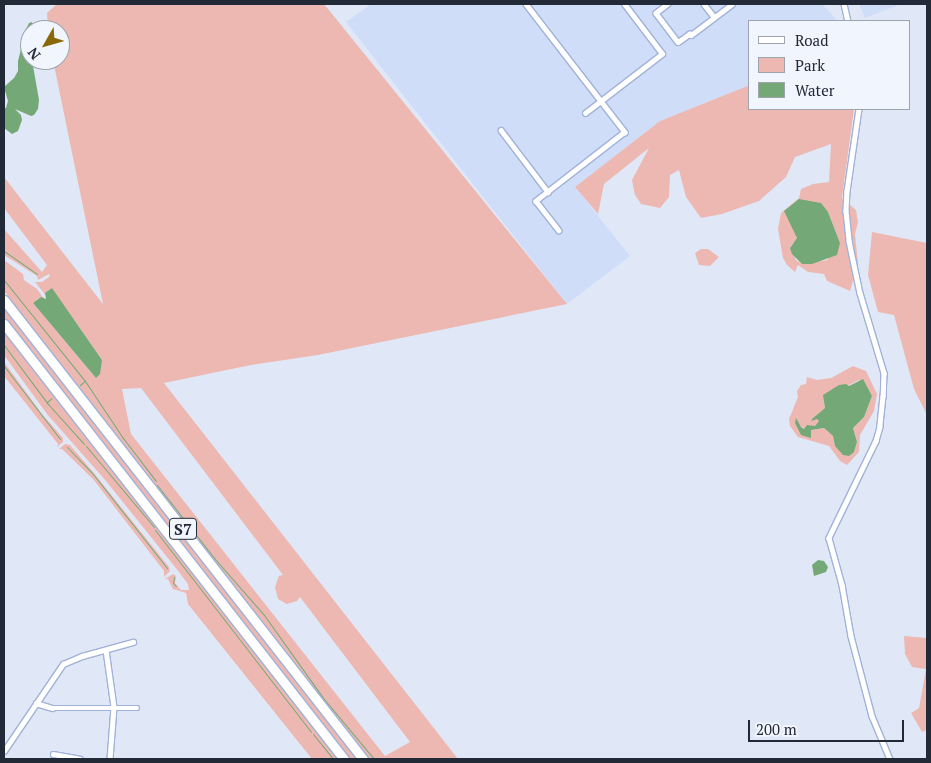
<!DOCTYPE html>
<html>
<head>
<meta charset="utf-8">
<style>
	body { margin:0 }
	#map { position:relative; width:931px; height:763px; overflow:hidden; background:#e0e8f7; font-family:"PT Serif",serif }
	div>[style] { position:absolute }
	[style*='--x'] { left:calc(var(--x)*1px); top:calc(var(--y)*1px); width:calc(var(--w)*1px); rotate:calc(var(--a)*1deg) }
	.built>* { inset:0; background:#d0ddf8 }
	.green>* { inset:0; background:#edb8b2 }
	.water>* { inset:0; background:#74a977 }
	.stream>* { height:1px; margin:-0.5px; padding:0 0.5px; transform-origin:0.5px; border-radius:0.5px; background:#74a977 }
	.roads { filter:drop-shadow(1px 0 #a1b2d7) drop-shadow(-1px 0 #a1b2d7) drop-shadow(0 1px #a1b2d7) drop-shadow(0 -1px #a1b2d7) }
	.street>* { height:4.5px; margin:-2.25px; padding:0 2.25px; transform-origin:2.25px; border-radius:2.25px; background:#fff }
	.highway>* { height:9px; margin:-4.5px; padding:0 4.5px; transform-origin:4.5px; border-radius:4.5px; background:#fff }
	span { translate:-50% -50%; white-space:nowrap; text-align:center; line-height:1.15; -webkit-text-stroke:5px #f1f5fd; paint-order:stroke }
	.shield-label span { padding:1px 4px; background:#f1f5fd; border:1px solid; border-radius:4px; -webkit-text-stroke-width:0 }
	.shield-label { font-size:16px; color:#222937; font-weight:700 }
	.frame { position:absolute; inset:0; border:5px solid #222937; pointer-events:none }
	.legend { position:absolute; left:748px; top:20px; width:162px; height:90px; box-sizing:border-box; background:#f1f5fd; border:1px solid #9ea3ae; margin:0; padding:6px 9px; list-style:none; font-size:15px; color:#222937 }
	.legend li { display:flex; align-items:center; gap:10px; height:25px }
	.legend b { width:25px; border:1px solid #9ea3ae }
	.north { position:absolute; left:20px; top:20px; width:50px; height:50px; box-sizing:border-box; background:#f1f5fd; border:1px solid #9ea3ae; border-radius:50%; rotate:232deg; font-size:14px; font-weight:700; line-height:20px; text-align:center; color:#222937 }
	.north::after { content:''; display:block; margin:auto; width:18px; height:22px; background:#8a6807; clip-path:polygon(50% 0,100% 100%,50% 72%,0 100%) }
	.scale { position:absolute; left:748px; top:720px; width:156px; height:22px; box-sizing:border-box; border:2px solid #222937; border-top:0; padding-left:6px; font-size:15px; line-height:18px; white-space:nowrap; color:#222937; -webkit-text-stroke:4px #f1f5fd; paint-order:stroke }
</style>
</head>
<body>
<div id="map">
	<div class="built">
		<i style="clip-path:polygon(371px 4px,822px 4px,836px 19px,835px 21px,750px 21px,750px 85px,660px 121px,575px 187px,630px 256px,567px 304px,346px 22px)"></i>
		<i style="clip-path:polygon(859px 4px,901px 4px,865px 18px)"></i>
	</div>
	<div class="green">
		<i style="clip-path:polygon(evenodd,57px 4px,324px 4px,567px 304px,318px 355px,251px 365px,164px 383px,458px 759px,369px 759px,4px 291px,4px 260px,23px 274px,24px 280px,37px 289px,45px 300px,41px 297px,33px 303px,96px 378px,102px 360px,72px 317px,48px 298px,35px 282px,42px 282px,50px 276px,49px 274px,38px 280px,37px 276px,4px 255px,4px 229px,42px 272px,47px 265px,4px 208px,4px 177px,103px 304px,53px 60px,60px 60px,60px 30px,48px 30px,47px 13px,57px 4px,141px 388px,283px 575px,279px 576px,275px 587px,278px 599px,287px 604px,297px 601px,300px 597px,410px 742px,385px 756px,131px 434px,122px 389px,141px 388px)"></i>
		<i style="clip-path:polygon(evenodd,750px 85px,750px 109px,854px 109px,842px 198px,856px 210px,858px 222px,855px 234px,858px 264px,850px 291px,827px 281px,824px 274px,808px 272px,798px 265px,795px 272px,787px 265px,783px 258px,778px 229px,781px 213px,799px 198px,801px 189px,813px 184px,829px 182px,831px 144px,795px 157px,786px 177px,759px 201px,722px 214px,701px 218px,686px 197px,679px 170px,670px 175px,669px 197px,660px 208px,641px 204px,635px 195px,632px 180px,649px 148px,604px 184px,598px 214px,575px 187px,660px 121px,750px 85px,828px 212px,840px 243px,827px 260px,802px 264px,796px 260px,790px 247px,797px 239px,795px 230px,828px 212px)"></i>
		<i style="clip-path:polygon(872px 232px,927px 243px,927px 415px,914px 389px,894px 315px,878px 312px,868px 275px)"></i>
		<i style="clip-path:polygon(701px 249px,708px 249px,719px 257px,710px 266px,699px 265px,695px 253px)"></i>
		<i style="clip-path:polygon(4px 304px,359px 759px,348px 759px,4px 318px)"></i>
		<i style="clip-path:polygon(4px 331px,184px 562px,338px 759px,312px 759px,188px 604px,186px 593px,173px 589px,168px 579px,165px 579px,173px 574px,176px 576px,175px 583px,181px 590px,189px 590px,188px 584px,179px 572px,106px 481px,47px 414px,4px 355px)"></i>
		<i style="clip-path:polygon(4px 362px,42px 414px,63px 438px,63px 442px,57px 447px,58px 444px,4px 376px)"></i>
		<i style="clip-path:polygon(evenodd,853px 366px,866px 371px,877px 394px,874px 411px,860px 435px,859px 452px,847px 465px,840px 461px,829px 446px,798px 437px,790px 426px,789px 419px,798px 397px,797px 391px,801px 385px,806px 384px,807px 377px,817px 380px,831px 378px,853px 366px,859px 380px,872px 396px,864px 417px,853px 428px,857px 442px,854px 452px,835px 446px,833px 436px,824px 428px,811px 430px,810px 434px,795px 423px,805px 429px,815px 426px,819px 421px,818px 419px,813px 418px,825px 408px,824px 398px,859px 380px)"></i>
		<i style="clip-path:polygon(65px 444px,70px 445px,93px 472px,169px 567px,170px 571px,164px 577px,164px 571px,93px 479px,62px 449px,59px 449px)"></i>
		<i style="clip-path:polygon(904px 636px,927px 638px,927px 730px,922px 732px,911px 713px,919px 708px,926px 669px,912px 667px,905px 654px)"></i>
	</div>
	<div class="water">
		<i style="clip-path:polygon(32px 22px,35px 30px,30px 30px,30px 60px,32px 60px,39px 100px,38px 109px,34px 115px,31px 116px,15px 109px,21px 115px,22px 120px,18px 131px,12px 134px,4px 128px,4px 108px,6px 108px,8px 101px,4px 87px,14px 78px,18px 71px,18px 61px,26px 29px,29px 23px)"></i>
		<i style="clip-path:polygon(799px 199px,821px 203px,828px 212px,840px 243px,837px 255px,812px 264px,802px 264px,792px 254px,790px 248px,797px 238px,784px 211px)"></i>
		<i style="clip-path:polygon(52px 288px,102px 360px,100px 374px,96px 378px,33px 303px,41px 297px,46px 299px,45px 293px)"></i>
		<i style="clip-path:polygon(863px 379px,872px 396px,864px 417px,853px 428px,857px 442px,854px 452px,849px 456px,843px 455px,835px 446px,833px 436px,824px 428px,811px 430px,811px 438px,801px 435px,795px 423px,796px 418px,801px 427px,804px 429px,807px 425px,815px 426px,819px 421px,817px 419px,811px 421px,813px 418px,825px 408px,823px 395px,839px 385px,846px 384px,849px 386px)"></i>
		<i style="clip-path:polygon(818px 560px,824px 561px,828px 567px,826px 572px,814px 576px,812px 565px)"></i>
	</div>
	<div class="stream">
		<i style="--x:4;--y:251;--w:40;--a:34.9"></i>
		<i style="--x:4;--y:280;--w:129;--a:51.3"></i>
		<i style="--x:85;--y:381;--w:69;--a:56.3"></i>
		<i style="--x:123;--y:438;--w:54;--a:52.5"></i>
		<i style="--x:4;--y:345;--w:74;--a:53.3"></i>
		<i style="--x:48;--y:404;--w:54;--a:48"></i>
		<i style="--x:4;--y:366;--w:92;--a:52.5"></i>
		<i style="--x:80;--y:385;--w:6;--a:-39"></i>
		<i style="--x:47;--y:402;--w:6;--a:-39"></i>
		<i style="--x:86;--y:446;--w:106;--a:50"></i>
		<i style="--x:67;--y:447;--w:37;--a:46"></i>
		<i style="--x:93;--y:474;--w:120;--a:51.8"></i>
		<i style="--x:157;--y:485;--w:94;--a:51.9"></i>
		<i style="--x:215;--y:559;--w:74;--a:48.8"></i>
		<i style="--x:264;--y:615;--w:103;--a:54.5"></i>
		<i style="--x:324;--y:699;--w:78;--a:50.2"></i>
		<i style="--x:155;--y:530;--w:255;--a:52.3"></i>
		<i style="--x:174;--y:577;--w:6;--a:99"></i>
		<i style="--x:173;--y:583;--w:4;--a:45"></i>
		<i style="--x:313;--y:734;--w:32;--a:51"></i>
	</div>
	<div class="roads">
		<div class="street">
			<i style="--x:526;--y:4;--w:162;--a:52.3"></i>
			<i style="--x:625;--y:132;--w:113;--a:142.2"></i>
			<i style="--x:536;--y:201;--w:37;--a:52"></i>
			<i style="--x:668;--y:4;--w:15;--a:143"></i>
			<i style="--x:656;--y:13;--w:36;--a:53"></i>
			<i style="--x:678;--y:42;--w:14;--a:-36"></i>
			<i style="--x:689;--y:34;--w:2;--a:27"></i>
			<i style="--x:691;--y:35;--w:51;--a:-37.1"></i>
			<i style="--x:704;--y:4;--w:16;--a:52"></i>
			<i style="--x:844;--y:4;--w:17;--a:77"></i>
			<i style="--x:859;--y:109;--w:83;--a:98.3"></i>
			<i style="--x:847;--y:191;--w:20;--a:93"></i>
			<i style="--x:846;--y:211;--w:30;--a:84"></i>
			<i style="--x:849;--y:241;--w:53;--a:78.1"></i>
			<i style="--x:860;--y:293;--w:84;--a:73.3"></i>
			<i style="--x:884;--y:373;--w:23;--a:92"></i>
			<i style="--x:883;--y:396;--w:31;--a:96"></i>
			<i style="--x:880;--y:427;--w:15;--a:106"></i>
			<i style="--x:876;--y:441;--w:108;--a:115.9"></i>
			<i style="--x:829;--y:538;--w:49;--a:74.5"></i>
			<i style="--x:842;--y:585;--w:52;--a:80"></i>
			<i style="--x:851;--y:636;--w:83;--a:75.3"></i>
			<i style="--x:872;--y:716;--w:47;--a:67.3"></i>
			<i style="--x:585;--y:113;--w:97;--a:-37.5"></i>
			<i style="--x:662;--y:54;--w:63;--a:-127.2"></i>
			<i style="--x:501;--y:130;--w:78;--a:52.8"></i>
			<i style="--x:106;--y:650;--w:58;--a:82"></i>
			<i style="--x:114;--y:707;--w:52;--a:94.4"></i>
			<i style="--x:36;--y:703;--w:17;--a:17"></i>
			<i style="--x:52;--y:708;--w:85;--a:0"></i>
			<i style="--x:4;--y:751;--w:105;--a:-55.9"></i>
			<i style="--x:63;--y:664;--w:21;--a:-23"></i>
			<i style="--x:82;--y:656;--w:53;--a:-15.4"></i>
			<i style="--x:53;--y:754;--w:27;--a:10"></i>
		</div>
		<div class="highway">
			<i style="--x:4;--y:300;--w:583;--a:51.97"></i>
			<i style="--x:4;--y:324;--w:552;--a:51.99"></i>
		</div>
	</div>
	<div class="shield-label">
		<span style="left:183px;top:529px">S7</span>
	</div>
	<div class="frame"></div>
	<ul class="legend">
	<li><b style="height:6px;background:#fff"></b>Road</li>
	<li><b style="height:14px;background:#edb8b2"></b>Park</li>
	<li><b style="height:14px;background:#74a977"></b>Water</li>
	</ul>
	<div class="north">N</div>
	<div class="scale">200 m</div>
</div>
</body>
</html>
